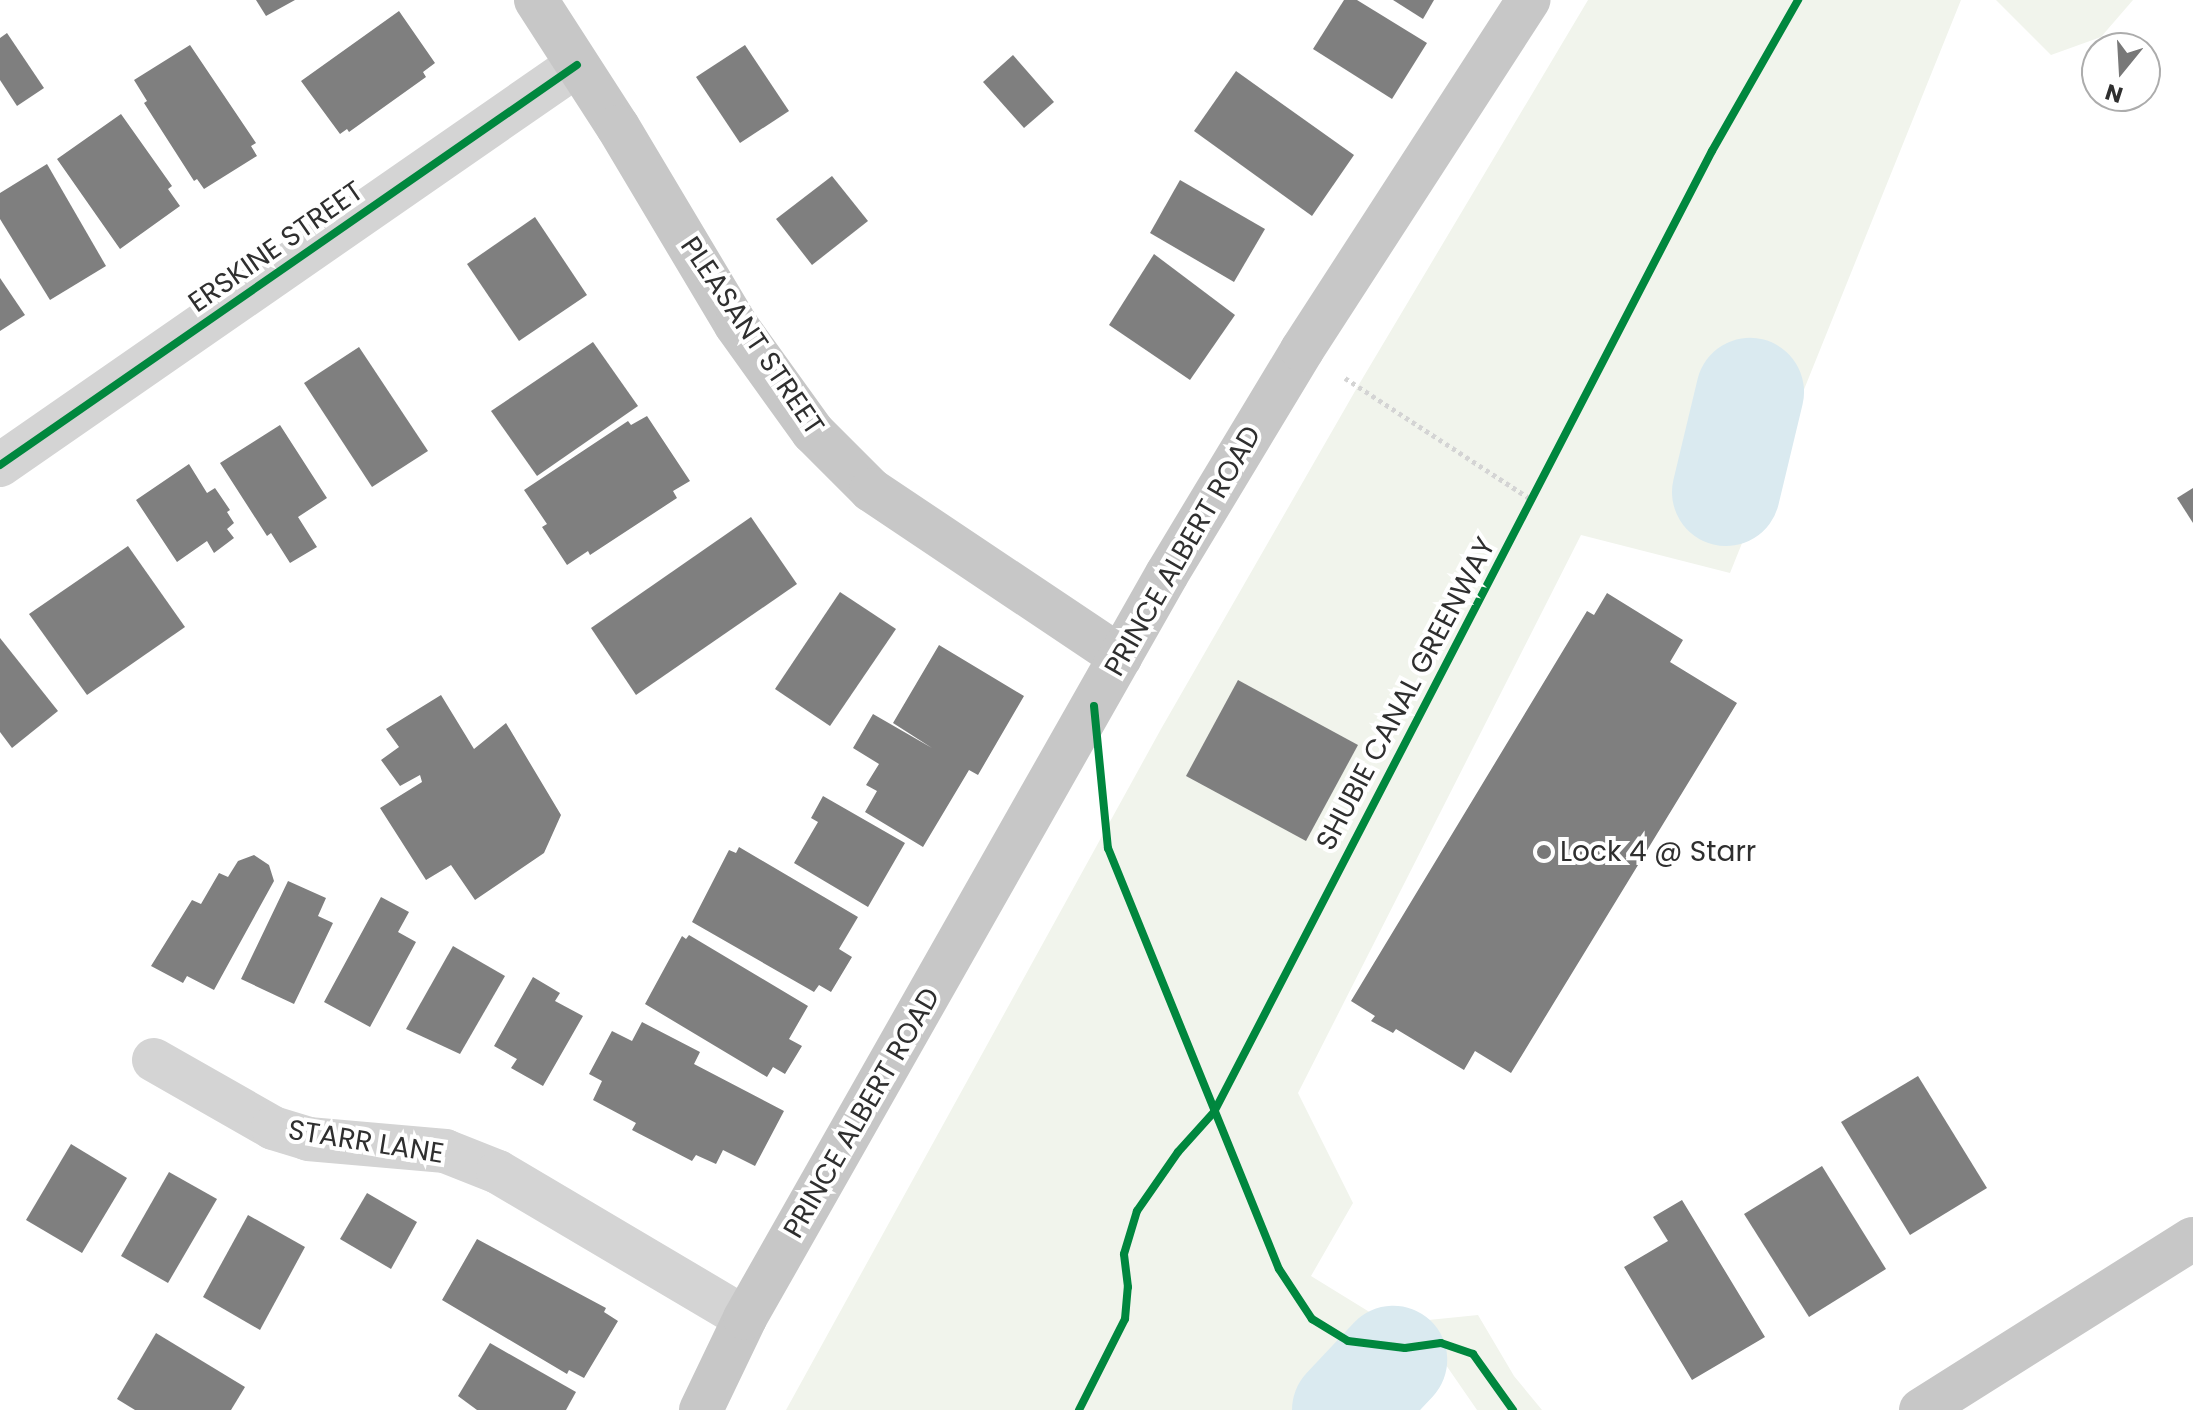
<!DOCTYPE html>
<html>
<head>
<meta charset="utf-8">
<style>
	body { margin:0 }
	#map { position:relative; width:2193px; height:1410px; overflow:hidden; background:#fff; font-family:Poppins,sans-serif }
	div>[style] { position:absolute }
	[style*='--x'] { left:calc(var(--x)*1px); top:calc(var(--y)*1px); width:calc(var(--w)*1px); rotate:calc(var(--a)*1deg) }
	.green>* { inset:0; background:#f1f4ec }
	.river>* { height:108px; margin:-54px; padding:0 54px; transform-origin:54px; border-radius:54px; background:#daeaf0 }
	.building>* { inset:0; background:#7f7f7f }
	.path>* { height:5px; margin-top:-2.5px; transform-origin:0; background:repeating-linear-gradient(90deg,#d4d4d4 0 4px,transparent 0 8px) }
	.minor>* { height:44px; margin:-22px; padding:0 22px; transform-origin:22px; border-radius:22px; background:#d4d4d4 }
	.major>* { height:44px; margin:-22px; padding:0 22px; transform-origin:22px; border-radius:22px; background:#c7c7c7 }
	.cycleway>* { height:8px; margin:-4px; padding:0 4px; transform-origin:4px; border-radius:4px; background:#00873e }
	.dots>* { width:22px; height:22px; translate:-50% -50%; box-sizing:border-box; border:4px solid #fff; border-radius:50% }
	span { translate:-50% -50%; white-space:nowrap; text-align:center; line-height:1.15; -webkit-text-stroke:8px #fff; paint-order:stroke }
	.street-label { font-size:28px; color:#2f2f2f }
	.poi-label { font-size:28px; color:#2f2f2f }
	.left { translate:0 -50%; text-align:left }
	.north { position:absolute; left:2081px; top:32px; width:80px; height:80px; box-sizing:border-box; background:#fff; border:2px solid #acacac; border-radius:50%; rotate:198deg; font-size:22px; font-weight:700; line-height:32px; text-align:center; color:#2f2f2f }
	.north::after { content:''; display:block; margin:auto; width:28px; height:36px; background:#787878; clip-path:polygon(50% 0,100% 100%,50% 72%,0 100%) }
</style>
</head>
<body>
<div id="map">
	<div class="green">
		<i style="clip-path:polygon(1588px 0,1961px 0,1730px 573px,1581px 535px,1298px 1093px,1353px 1203px,1311px 1276px,1389px 1324px,1478px 1315px,1514px 1376px,1542px 1410px,1477px 1410px,1437px 1352px,1391px 1410px,786px 1410px,1161px 729px,1358px 386px)"></i>
		<i style="clip-path:polygon(1996px 0,2133px 0,2101px 37px,2051px 55px)"></i>
	</div>
	<div class="river">
		<i style="--x:1726;--y:492;--w:103;--a:-76.5"></i>
		<i style="--x:1346;--y:1410;--w:69;--a:-46.8"></i>
	</div>
	<div class="building">
		<i style="clip-path:polygon(256px 0,295px 0,266px 16px)"></i>
		<i style="clip-path:polygon(1344px 0,1357px 0,1427px 43px,1392px 99px,1313px 49px)"></i>
		<i style="clip-path:polygon(1393px 0,1434px 0,1423px 19px)"></i>
		<i style="clip-path:polygon(399px 11px,435px 63px,423px 72px,426px 77px,349px 132px,347px 129px,340px 134px,301px 81px)"></i>
		<i style="clip-path:polygon(7px 33px,44px 88px,17px 106px,0 80px,0 38px)"></i>
		<i style="clip-path:polygon(190px 45px,256px 143px,251px 146px,257px 156px,204px 189px,197px 179px,194px 181px,144px 103px,147px 101px,134px 80px)"></i>
		<i style="clip-path:polygon(745px 45px,789px 111px,740px 143px,696px 77px)"></i>
		<i style="clip-path:polygon(1013px 55px,1054px 102px,1024px 128px,983px 82px)"></i>
		<i style="clip-path:polygon(1236px 71px,1354px 155px,1312px 216px,1194px 131px)"></i>
		<i style="clip-path:polygon(121px 114px,172px 186px,168px 189px,180px 206px,120px 249px,57px 159px)"></i>
		<i style="clip-path:polygon(47px 164px,106px 266px,50px 300px,0 219px,0 193px)"></i>
		<i style="clip-path:polygon(832px 176px,868px 221px,812px 265px,776px 219px)"></i>
		<i style="clip-path:polygon(1180px 180px,1265px 229px,1234px 282px,1150px 233px)"></i>
		<i style="clip-path:polygon(535px 217px,587px 295px,519px 341px,467px 264px)"></i>
		<i style="clip-path:polygon(1154px 254px,1235px 315px,1190px 380px,1109px 325px)"></i>
		<i style="clip-path:polygon(0 278px,25px 315px,0 331px)"></i>
		<i style="clip-path:polygon(593px 342px,638px 406px,537px 476px,491px 411px)"></i>
		<i style="clip-path:polygon(359px 347px,428px 451px,372px 487px,304px 383px)"></i>
		<i style="clip-path:polygon(647px 416px,690px 481px,673px 491px,677px 498px,590px 555px,588px 551px,567px 565px,542px 527px,547px 524px,524px 490px,628px 421px,631px 425px)"></i>
		<i style="clip-path:polygon(280px 425px,327px 498px,298px 517px,317px 547px,290px 563px,271px 533px,267px 536px,220px 463px)"></i>
		<i style="clip-path:polygon(189px 464px,207px 493px,215px 488px,230px 510px,227px 512px,234px 523px,227px 529px,234px 538px,214px 553px,207px 541px,177px 562px,136px 500px)"></i>
		<i style="clip-path:polygon(2193px 488px,2193px 523px,2177px 498px)"></i>
		<i style="clip-path:polygon(751px 517px,797px 584px,636px 695px,591px 628px)"></i>
		<i style="clip-path:polygon(128px 546px,185px 627px,87px 695px,29px 614px)"></i>
		<i style="clip-path:polygon(840px 592px,896px 629px,830px 726px,775px 689px)"></i>
		<i style="clip-path:polygon(1607px 593px,1683px 640px,1670px 662px,1737px 703px,1511px 1073px,1475px 1051px,1464px 1070px,1396px 1029px,1393px 1033px,1371px 1021px,1375px 1016px,1351px 1001px,1587px 611px,1594px 615px)"></i>
		<i style="clip-path:polygon(0 638px,58px 711px,12px 748px,0 732px)"></i>
		<i style="clip-path:polygon(939px 645px,1024px 696px,978px 775px,969px 770px,923px 847px,865px 812px,877px 791px,866px 785px,879px 764px,853px 748px,873px 714px,932px 748px,893px 723px)"></i>
		<i style="clip-path:polygon(1238px 680px,1358px 745px,1306px 841px,1186px 776px)"></i>
		<i style="clip-path:polygon(441px 695px,474px 749px,506px 723px,561px 815px,544px 853px,475px 900px,451px 865px,426px 880px,380px 808px,422px 782px,420px 775px,400px 786px,381px 760px,399px 747px,386px 729px)"></i>
		<i style="clip-path:polygon(823px 796px,905px 843px,868px 907px,794px 863px,818px 822px,811px 818px)"></i>
		<i style="clip-path:polygon(739px 847px,858px 917px,839px 949px,852px 957px,831px 992px,819px 985px,814px 992px,692px 922px,729px 850px,736px 853px)"></i>
		<i style="clip-path:polygon(254px 855px,269px 865px,274px 881px,214px 990px,187px 976px,183px 983px,151px 966px,192px 900px,201px 904px,219px 873px,228px 877px,238px 861px)"></i>
		<i style="clip-path:polygon(288px 881px,326px 898px,318px 916px,333px 923px,294px 1004px,241px 979px)"></i>
		<i style="clip-path:polygon(381px 897px,409px 912px,398px 932px,416px 942px,370px 1027px,324px 1002px)"></i>
		<i style="clip-path:polygon(689px 935px,808px 1006px,789px 1039px,802px 1046px,785px 1074px,773px 1067px,767px 1077px,645px 1004px,682px 936px,686px 939px)"></i>
		<i style="clip-path:polygon(453px 946px,505px 976px,460px 1054px,406px 1029px)"></i>
		<i style="clip-path:polygon(533px 977px,560px 993px,555px 1001px,583px 1016px,543px 1086px,511px 1068px,517px 1059px,494px 1046px)"></i>
		<i style="clip-path:polygon(642px 1022px,700px 1052px,694px 1064px,784px 1111px,755px 1166px,723px 1150px,716px 1164px,696px 1155px,692px 1161px,632px 1130px,636px 1123px,593px 1100px,602px 1081px,589px 1074px,612px 1031px,632px 1041px)"></i>
		<i style="clip-path:polygon(1918px 1076px,1987px 1188px,1910px 1235px,1841px 1122px)"></i>
		<i style="clip-path:polygon(71px 1144px,127px 1178px,82px 1253px,26px 1220px)"></i>
		<i style="clip-path:polygon(1822px 1166px,1886px 1269px,1809px 1317px,1744px 1214px)"></i>
		<i style="clip-path:polygon(169px 1172px,217px 1199px,168px 1283px,121px 1256px)"></i>
		<i style="clip-path:polygon(367px 1193px,417px 1222px,391px 1269px,340px 1239px)"></i>
		<i style="clip-path:polygon(1682px 1200px,1765px 1337px,1692px 1380px,1624px 1267px,1668px 1241px,1653px 1217px)"></i>
		<i style="clip-path:polygon(248px 1215px,305px 1247px,260px 1330px,203px 1297px)"></i>
		<i style="clip-path:polygon(477px 1239px,606px 1308px,604px 1312px,618px 1321px,584px 1378px,569px 1370px,567px 1374px,442px 1300px)"></i>
		<i style="clip-path:polygon(156px 1333px,245px 1387px,231px 1410px,135px 1410px,117px 1399px)"></i>
		<i style="clip-path:polygon(490px 1343px,576px 1392px,566px 1410px,477px 1410px,458px 1396px)"></i>
	</div>
	<div class="path">
		<i style="--x:1345;--y:378;--w:223;--a:33.1"></i>
	</div>
	<div class="minor">
		<i style="--x:0;--y:465;--w:702;--a:-34.73"></i>
		<i style="--x:154;--y:1060;--w:137;--a:29.7"></i>
		<i style="--x:273;--y:1128;--w:37;--a:17"></i>
		<i style="--x:308;--y:1139;--w:138;--a:5"></i>
		<i style="--x:445;--y:1151;--w:57;--a:21.6"></i>
		<i style="--x:498;--y:1172;--w:287;--a:30.6"></i>
	</div>
	<div class="major">
		<i style="--x:536;--y:0;--w:151;--a:57.2"></i>
		<i style="--x:618;--y:127;--w:230;--a:59.2"></i>
		<i style="--x:736;--y:325;--w:132;--a:54.3"></i>
		<i style="--x:813;--y:432;--w:82;--a:45"></i>
		<i style="--x:871;--y:490;--w:300;--a:33.8"></i>
		<i style="--x:701;--y:1410;--w:102;--a:-64.4"></i>
		<i style="--x:745;--y:1318;--w:855;--a:-60.44"></i>
		<i style="--x:1167;--y:574;--w:262;--a:-58.9"></i>
		<i style="--x:1302;--y:350;--w:417;--a:-57.1"></i>
		<i style="--x:1921;--y:1410;--w:321;--a:-32.2"></i>
	</div>
	<div class="cycleway">
		<i style="--x:0;--y:465;--w:702;--a:-34.73"></i>
		<i style="--x:1094;--y:706;--w:143;--a:84.4"></i>
		<i style="--x:1108;--y:848;--w:454;--a:67.9"></i>
		<i style="--x:1279;--y:1269;--w:60;--a:56.6"></i>
		<i style="--x:1312;--y:1319;--w:42;--a:31.4"></i>
		<i style="--x:1348;--y:1341;--w:57;--a:7"></i>
		<i style="--x:1405;--y:1348;--w:36;--a:-8"></i>
		<i style="--x:1441;--y:1343;--w:34;--a:19"></i>
		<i style="--x:1473;--y:1354;--w:69;--a:54.5"></i>
		<i style="--x:1079;--y:1410;--w:102;--a:-63.2"></i>
		<i style="--x:1125;--y:1319;--w:32;--a:-85"></i>
		<i style="--x:1128;--y:1287;--w:33;--a:-97"></i>
		<i style="--x:1124;--y:1254;--w:45;--a:-73.2"></i>
		<i style="--x:1137;--y:1211;--w:72;--a:-55.2"></i>
		<i style="--x:1178;--y:1152;--w:54;--a:-48"></i>
		<i style="--x:1214;--y:1112;--w:1082;--a:-62.61"></i>
		<i style="--x:1712;--y:151;--w:174;--a:-60.3"></i>
	</div>
	<div class="dots">
		<i style="left:1544px;top:852px;background:#787878"></i>
	</div>
	<div class="street-label">
		<span style="left:276px;top:247px;rotate:-35deg">ERSKINE STREET</span>
		<span style="left:752px;top:336px;rotate:56deg">PLEASANT STREET</span>
		<span style="left:1183px;top:551px;rotate:-60deg">PRINCE ALBERT ROAD</span>
		<span style="left:1406px;top:694px;rotate:-62deg">SHUBIE CANAL GREENWAY</span>
		<span style="left:862px;top:1113px;rotate:-60deg">PRINCE ALBERT ROAD</span>
		<span style="left:366px;top:1142px;rotate:9deg">STARR LANE</span>
	</div>
	<div class="poi-label">
		<span class="left" style="left:1560px;top:852px">Lock 4 @ Starr</span>
	</div>
	<div class="north">N</div>
</div>
</body>
</html>
